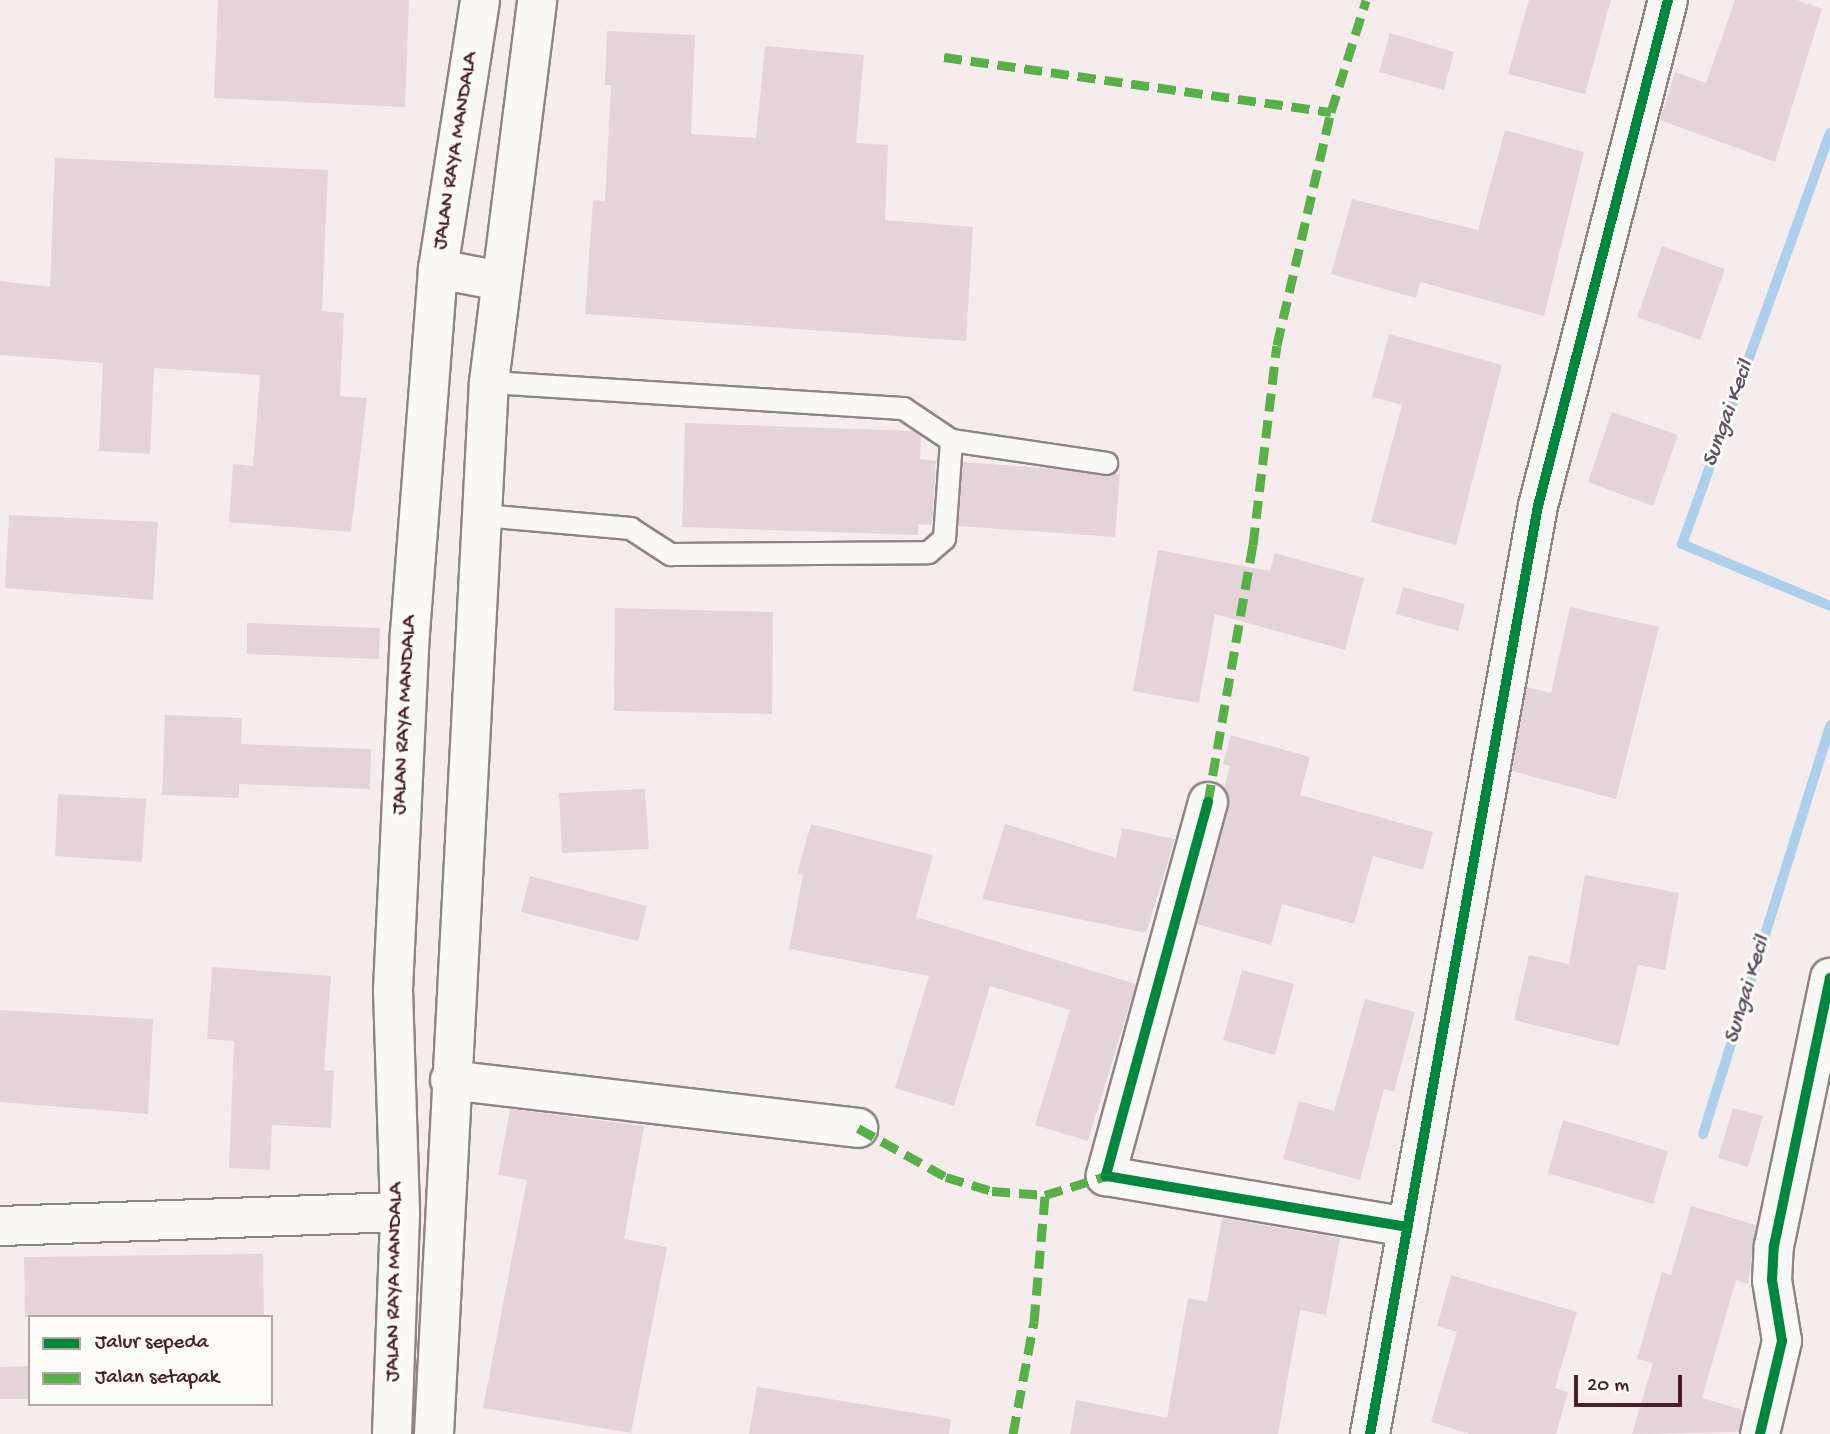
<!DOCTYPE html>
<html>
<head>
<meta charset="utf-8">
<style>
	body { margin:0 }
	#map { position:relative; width:1830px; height:1434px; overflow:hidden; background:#f6ecee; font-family:"Gochi Hand",sans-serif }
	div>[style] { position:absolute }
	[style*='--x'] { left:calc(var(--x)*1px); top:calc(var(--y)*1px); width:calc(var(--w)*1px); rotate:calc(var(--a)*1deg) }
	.stream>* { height:10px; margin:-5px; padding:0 5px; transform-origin:5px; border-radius:5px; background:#acd0eb }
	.building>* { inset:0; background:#e4d4d9 }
	.roads { filter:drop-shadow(2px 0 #908386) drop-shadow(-2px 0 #908386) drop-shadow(0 2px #908386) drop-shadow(0 -2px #908386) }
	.lane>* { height:21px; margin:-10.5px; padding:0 10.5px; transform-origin:10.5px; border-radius:10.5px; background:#faf9f7 }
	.street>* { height:38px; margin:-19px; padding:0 19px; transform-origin:19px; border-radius:19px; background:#faf9f7 }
	.highway>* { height:38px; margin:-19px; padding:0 19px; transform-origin:19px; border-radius:19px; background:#faf9f7 }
	.quiet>* { height:9px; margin-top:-4.5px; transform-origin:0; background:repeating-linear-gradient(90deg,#57b146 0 18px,transparent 0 27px) }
	.cycleway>* { height:10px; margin:-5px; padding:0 5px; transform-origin:5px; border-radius:5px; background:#00873e }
	span { translate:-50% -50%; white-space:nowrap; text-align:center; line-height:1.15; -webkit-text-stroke:6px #fdfcf7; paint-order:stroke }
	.street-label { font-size:21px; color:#4a1f2b }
	.water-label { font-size:23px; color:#5e5164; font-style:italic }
	.legend { position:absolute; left:28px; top:1315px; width:245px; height:91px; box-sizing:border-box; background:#fdfcf7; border:2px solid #b5a4a5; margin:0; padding:9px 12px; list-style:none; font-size:21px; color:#4a1f2b }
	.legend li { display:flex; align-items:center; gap:14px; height:35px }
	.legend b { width:35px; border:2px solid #b5a4a5 }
	.scale { position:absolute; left:1574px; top:1375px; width:108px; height:32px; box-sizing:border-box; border:4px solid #4a1f2b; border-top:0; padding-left:9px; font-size:21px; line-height:24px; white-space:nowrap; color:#4a1f2b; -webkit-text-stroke:5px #fdfcf7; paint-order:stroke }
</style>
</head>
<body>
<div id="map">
	<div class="stream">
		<i style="--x:1830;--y:133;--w:437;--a:109.8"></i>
		<i style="--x:1682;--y:544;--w:160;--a:22.7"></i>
		<i style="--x:1703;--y:1134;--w:428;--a:-72.7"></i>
	</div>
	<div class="building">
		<i style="clip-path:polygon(218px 0,409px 0,405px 107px,214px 98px)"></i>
		<i style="clip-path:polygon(1529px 0,1611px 0,1585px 94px,1508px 74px)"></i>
		<i style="clip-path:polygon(1735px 0,1797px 0,1822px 9px,1775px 162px,1660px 120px,1675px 72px,1706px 83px)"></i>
		<i style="clip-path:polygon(607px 31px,695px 35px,691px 134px,756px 138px,765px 46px,864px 55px,856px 143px,888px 145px,885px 220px,973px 227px,966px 341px,585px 314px,593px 200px,605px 201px,611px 85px,605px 85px)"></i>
		<i style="clip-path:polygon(1390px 33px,1454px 52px,1444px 90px,1379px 72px)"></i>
		<i style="clip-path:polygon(1505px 130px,1584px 152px,1544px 316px,1420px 282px,1416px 298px,1331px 274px,1352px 199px,1478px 230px)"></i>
		<i style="clip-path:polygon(55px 158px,328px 170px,322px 311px,344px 313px,340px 396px,367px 398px,351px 532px,229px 522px,233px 464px,253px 466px,260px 375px,154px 368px,150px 454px,99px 451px,103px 363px,0 355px,0 281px,50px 287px)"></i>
		<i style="clip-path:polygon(1662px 246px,1725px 269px,1700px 340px,1637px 317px)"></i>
		<i style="clip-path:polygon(1389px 334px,1502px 365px,1456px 545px,1371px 522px,1402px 405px,1372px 397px)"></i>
		<i style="clip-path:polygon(1612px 412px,1678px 435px,1653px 506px,1588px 482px)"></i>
		<i style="clip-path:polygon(685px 423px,914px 431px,921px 435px,920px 459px,936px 461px,932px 525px,918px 524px,918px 535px,682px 527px)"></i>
		<i style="clip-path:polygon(963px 462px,1120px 474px,1115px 537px,958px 526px)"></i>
		<i style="clip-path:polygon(9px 515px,158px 522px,153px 600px,5px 588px)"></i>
		<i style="clip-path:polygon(1158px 550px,1270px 571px,1275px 553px,1364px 578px,1345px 650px,1215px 614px,1199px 703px,1133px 691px)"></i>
		<i style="clip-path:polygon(1403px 587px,1465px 604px,1458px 631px,1396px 614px)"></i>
		<i style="clip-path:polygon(1570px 607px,1659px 627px,1616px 799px,1512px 771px,1527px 687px,1551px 693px)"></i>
		<i style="clip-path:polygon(615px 608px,773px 612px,772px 714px,614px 711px)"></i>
		<i style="clip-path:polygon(247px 623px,380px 628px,379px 659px,247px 654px)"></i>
		<i style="clip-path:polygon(165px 715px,242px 718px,241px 744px,371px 749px,370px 789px,239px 784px,239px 798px,162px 795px)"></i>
		<i style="clip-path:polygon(1231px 735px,1310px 757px,1300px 795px,1433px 832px,1423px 870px,1373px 856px,1354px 924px,1282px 904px,1271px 945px,1197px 924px,1229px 808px,1224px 788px,1230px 766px,1223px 764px)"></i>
		<i style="clip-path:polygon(645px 789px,649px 849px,562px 853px,559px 793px)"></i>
		<i style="clip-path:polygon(58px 794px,146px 799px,142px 862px,55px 856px)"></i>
		<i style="clip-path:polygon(811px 824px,933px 855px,916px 917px,1136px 984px,1088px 1141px,1035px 1125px,1070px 1010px,990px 986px,954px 1106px,895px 1088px,929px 976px,789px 949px,803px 875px,797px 874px)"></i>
		<i style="clip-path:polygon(1005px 824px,1116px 858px,1122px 828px,1175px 839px,1146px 933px,982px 899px)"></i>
		<i style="clip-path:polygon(1585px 875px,1679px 893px,1665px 970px,1638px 965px,1619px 1046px,1514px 1020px,1529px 955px,1569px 964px)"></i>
		<i style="clip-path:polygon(530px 876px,647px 906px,638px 941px,521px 912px)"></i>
		<i style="clip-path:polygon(212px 967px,331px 976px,324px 1070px,334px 1071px,331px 1128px,272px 1125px,270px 1170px,229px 1168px,234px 1041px,207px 1039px)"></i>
		<i style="clip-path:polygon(1242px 970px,1294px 984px,1275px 1055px,1223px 1040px)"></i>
		<i style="clip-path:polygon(1365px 999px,1415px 1012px,1394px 1092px,1384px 1089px,1360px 1180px,1283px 1159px,1299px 1101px,1334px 1111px)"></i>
		<i style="clip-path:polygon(0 1010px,153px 1019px,148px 1114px,0 1102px)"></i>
		<i style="clip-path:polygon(1733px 1108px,1763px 1116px,1748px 1167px,1718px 1158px)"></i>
		<i style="clip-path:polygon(510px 1109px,644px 1126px,624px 1239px,667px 1247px,631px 1433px,483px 1408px,527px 1180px,498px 1175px)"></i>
		<i style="clip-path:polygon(1563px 1120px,1668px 1151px,1653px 1204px,1548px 1173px)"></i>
		<i style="clip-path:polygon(1691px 1206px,1756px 1225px,1748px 1284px,1736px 1280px,1702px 1398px,1743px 1410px,1739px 1432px,1632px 1434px,1653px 1363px,1637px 1359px,1662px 1272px,1671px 1275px)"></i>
		<i style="clip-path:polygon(1222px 1218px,1340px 1238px,1326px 1315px,1300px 1310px,1278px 1434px,1070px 1434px,1076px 1400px,1167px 1418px,1188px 1298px,1207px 1302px)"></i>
		<i style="clip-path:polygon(263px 1254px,264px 1317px,25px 1317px,24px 1257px)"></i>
		<i style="clip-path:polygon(1451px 1275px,1577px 1312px,1555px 1388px,1568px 1392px,1556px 1434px,1470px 1434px,1431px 1422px,1457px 1332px,1437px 1326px)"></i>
		<i style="clip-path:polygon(30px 1366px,30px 1399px,0 1399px,0 1367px)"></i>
		<i style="clip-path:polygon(757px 1387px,951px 1419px,949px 1434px,749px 1434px)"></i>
	</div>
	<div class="roads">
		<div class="lane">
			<i style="--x:489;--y:382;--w:415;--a:3.6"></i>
			<i style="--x:903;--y:408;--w:58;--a:33.7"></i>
			<i style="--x:951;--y:440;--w:157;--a:8.4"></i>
			<i style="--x:482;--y:515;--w:149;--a:5"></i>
			<i style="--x:630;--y:528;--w:48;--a:33"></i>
			<i style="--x:670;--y:554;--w:258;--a:-0.4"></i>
			<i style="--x:928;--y:552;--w:21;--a:-41"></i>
			<i style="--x:944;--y:538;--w:98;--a:-85.9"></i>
		</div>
		<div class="street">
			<i style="--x:1208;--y:802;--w:388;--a:105.3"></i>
			<i style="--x:1106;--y:1176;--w:306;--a:9.6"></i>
			<i style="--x:450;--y:1080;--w:411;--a:6.7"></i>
			<i style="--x:0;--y:1226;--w:400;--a:-2"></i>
			<i style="--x:1370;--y:1434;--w:943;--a:-79.74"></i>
			<i style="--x:1538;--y:506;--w:522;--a:-75.59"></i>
			<i style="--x:1760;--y:1434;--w:96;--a:-76.7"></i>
			<i style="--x:1782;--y:1341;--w:62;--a:-99.3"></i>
			<i style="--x:1772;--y:1280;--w:34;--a:-87"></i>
			<i style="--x:1774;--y:1246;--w:274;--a:-78.2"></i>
		</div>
		<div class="highway">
			<i style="--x:438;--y:269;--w:64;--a:10.8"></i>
			<i style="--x:392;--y:1434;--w:222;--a:-87.9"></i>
			<i style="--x:400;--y:1212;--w:222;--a:-91.8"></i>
			<i style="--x:393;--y:990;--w:357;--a:-87.3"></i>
			<i style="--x:410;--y:633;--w:365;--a:-85.6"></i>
			<i style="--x:438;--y:269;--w:272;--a:-81.1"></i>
			<i style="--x:434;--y:1434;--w:1053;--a:-87.01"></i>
			<i style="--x:489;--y:382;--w:385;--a:-82.8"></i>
		</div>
	</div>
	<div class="quiet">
		<i style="--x:944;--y:57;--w:391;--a:8.1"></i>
		<i style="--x:1208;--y:802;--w:261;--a:-80.1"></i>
		<i style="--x:1253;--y:545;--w:201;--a:-83.2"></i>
		<i style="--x:1277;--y:345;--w:239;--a:-77"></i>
		<i style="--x:1331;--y:112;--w:117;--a:-72.6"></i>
		<i style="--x:858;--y:1128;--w:101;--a:29.1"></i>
		<i style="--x:946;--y:1177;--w:48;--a:16.9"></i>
		<i style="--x:992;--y:1191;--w:53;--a:4.3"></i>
		<i style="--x:1045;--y:1195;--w:64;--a:-17.3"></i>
		<i style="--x:1013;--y:1434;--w:114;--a:-79.4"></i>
		<i style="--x:1034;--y:1322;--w:127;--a:-85"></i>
	</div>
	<div class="cycleway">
		<i style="--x:1208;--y:802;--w:388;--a:105.3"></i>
		<i style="--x:1106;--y:1176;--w:306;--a:9.6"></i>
		<i style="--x:1370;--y:1434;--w:943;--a:-79.74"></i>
		<i style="--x:1538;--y:506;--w:522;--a:-75.59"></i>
		<i style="--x:1760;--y:1434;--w:96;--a:-76.7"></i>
		<i style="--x:1782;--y:1341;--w:62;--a:-99.3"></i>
		<i style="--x:1772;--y:1280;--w:34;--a:-87"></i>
		<i style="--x:1774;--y:1246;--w:274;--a:-78.2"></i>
	</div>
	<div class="street-label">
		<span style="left:457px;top:151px;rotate:-81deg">JALAN RAYA MANDALA</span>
		<span style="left:406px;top:715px;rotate:-87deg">JALAN RAYA MANDALA</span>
		<span style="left:396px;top:1282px;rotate:-89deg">JALAN RAYA MANDALA</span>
	</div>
	<div class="water-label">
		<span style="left:1729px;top:414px;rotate:-70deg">Sungai Kecil</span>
		<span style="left:1748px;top:990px;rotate:-73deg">Sungai Kecil</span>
	</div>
	<ul class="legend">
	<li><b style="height:9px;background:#00873e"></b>Jalur sepeda</li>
	<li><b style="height:9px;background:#57b146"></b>Jalan setapak</li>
	</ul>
	<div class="scale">20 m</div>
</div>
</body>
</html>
